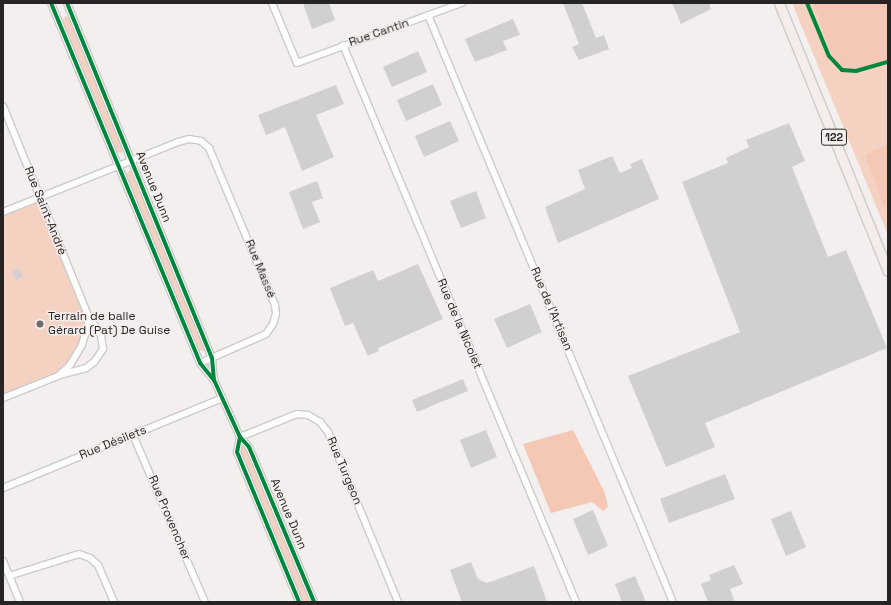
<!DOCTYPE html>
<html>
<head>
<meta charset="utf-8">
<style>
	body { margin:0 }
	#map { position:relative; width:891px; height:605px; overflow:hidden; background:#f2efee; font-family:"Space Grotesk",sans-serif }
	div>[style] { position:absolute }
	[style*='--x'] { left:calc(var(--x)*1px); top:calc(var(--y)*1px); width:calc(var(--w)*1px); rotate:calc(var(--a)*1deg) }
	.green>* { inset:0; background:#f5d1c1 }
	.forest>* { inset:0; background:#f4c8b4 }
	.building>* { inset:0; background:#d2d0cf }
	.roads { filter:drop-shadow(1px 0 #cdcbca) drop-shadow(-1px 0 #cdcbca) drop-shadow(0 1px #cdcbca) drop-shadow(0 -1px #cdcbca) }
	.street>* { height:6px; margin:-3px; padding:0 3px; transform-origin:3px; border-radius:3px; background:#fdfdfc }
	.primary>* { height:9px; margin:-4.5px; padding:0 4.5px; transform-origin:4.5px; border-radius:4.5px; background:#f5edea }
	.cycleway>* { height:4px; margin:-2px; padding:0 2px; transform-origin:2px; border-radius:2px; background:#00873e }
	.dots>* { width:11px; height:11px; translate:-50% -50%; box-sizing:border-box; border:2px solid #f4eeec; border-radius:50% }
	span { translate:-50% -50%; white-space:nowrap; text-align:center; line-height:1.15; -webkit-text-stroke:3px #f4eeec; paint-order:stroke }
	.shield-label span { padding:1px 3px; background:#f4eeec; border:1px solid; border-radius:3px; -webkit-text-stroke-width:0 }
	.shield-label { font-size:11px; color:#272524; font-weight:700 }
	.street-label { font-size:12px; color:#272524 }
	.poi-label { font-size:12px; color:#272524 }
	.left { translate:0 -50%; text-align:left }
	.frame { position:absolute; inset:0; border:4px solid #272524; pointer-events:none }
</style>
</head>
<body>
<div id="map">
	<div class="green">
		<i style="clip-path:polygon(792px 3px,888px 3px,888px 236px,886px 230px)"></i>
		<i style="clip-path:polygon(66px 16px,69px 17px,123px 150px,122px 153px,116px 152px,62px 20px)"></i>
		<i style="clip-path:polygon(129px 171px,132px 171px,205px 348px,204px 351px,198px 350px,125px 175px)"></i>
		<i style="clip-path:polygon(40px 197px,88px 315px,75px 359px,58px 376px,3px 398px,3px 212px)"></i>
		<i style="clip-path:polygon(243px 446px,246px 447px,310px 602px,302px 602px,239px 451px)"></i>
	</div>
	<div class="forest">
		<i style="clip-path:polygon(813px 3px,888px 3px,888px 62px,856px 71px,842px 70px,835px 63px)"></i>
		<i style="clip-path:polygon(888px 144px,888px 204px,884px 207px,865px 155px)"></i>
		<i style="clip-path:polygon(573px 430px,605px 493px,608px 507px,603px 511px,592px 502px,551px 513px,523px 444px)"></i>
	</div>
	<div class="building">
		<i style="clip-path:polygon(303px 3px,329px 3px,335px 20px,312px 29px)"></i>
		<i style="clip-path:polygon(563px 3px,582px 3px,596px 38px,604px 35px,609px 49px,579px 60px,572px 47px,579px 44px)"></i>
		<i style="clip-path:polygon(672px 3px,709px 3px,711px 9px,681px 24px)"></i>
		<i style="clip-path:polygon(513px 19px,520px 35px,503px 41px,507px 50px,475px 62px,465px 39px)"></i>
		<i style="clip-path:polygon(418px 51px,427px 72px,392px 87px,383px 67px)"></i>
		<i style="clip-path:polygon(433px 84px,442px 105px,406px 121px,397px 100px)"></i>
		<i style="clip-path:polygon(336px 85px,344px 104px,316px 115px,334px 157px,302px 171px,285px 127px,266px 135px,258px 115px)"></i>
		<i style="clip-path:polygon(450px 121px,459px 141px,424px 157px,415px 136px)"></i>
		<i style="clip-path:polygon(789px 123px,805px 161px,792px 167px,828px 257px,846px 250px,887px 348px,705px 423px,715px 447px,666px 467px,628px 376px,740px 332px,682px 182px,728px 163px,726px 158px,749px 147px,746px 140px)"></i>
		<i style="clip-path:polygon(612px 156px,620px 173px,632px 168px,630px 164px,642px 159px,659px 199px,558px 243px,545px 207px,585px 189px,578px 170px)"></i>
		<i style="clip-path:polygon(317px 181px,323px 198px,312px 202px,320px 222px,303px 229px,289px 192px)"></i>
		<i style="clip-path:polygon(476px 191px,486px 218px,461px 228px,450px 201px)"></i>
		<i style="clip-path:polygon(418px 264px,443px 319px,378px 348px,379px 351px,368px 356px,353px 323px,345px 326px,330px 288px,373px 270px,378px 281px)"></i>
		<i style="clip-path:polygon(19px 268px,23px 277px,16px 280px,12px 272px)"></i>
		<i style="clip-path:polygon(530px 304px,542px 332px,507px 348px,494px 319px)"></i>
		<i style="clip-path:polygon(463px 379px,468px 391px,417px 412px,412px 400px)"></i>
		<i style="clip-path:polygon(486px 430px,497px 457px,471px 468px,460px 440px)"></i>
		<i style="clip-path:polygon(725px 474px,735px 499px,669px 523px,660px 499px)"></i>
		<i style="clip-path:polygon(593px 510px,608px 546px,588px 555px,573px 519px)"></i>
		<i style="clip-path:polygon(791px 511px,806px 547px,786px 556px,771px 519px)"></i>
		<i style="clip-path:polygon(471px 562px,478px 579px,487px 583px,534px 566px,547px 602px,462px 602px,450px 570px)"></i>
		<i style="clip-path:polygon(734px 565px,743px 584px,730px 589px,735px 602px,708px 602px,701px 584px,711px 580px,709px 575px)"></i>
		<i style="clip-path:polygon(635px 576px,646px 602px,622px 602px,615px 584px)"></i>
	</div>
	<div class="roads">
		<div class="street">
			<i style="--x:51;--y:3;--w:390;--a:67.5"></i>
			<i style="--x:200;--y:363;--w:22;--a:51"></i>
			<i style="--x:214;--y:380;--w:63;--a:65.5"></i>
			<i style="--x:240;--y:437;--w:13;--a:48"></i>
			<i style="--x:249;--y:447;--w:168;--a:67.2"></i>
			<i style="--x:67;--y:3;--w:383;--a:67.8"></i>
			<i style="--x:212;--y:358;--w:22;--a:85"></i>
			<i style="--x:272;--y:3;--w:65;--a:67.4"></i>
			<i style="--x:297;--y:63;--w:176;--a:-20"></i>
			<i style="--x:428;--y:15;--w:636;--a:67.35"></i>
			<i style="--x:343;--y:45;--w:604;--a:67.3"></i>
			<i style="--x:3;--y:106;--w:226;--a:67.9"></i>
			<i style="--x:88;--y:315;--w:10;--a:90"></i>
			<i style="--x:88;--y:325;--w:21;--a:107"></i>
			<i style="--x:82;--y:345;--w:23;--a:121"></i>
			<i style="--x:70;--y:365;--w:16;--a:137"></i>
			<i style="--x:58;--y:376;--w:59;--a:158.2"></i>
			<i style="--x:3;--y:212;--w:188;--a:-21.8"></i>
			<i style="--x:178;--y:142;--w:11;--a:-15"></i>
			<i style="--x:189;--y:139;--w:12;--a:9"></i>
			<i style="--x:201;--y:141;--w:11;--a:41"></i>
			<i style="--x:209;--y:148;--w:170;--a:67.2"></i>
			<i style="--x:275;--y:305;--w:9;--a:84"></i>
			<i style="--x:276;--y:314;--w:10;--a:107"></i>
			<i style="--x:273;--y:324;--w:12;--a:125"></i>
			<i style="--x:266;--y:334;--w:72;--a:156.3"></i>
			<i style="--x:60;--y:375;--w:27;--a:-15"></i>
			<i style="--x:86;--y:368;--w:10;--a:-37"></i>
			<i style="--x:94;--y:362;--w:16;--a:-55"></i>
			<i style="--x:103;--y:349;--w:14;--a:-98"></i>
			<i style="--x:101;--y:335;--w:24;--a:-123"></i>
			<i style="--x:133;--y:435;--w:182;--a:66.7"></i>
			<i style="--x:240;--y:437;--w:61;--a:-22"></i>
			<i style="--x:297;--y:414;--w:11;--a:5"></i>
			<i style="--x:308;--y:415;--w:14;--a:30"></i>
			<i style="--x:320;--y:422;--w:13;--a:51"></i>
			<i style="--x:328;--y:432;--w:184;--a:67.6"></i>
			<i style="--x:240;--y:437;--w:15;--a:101"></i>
			<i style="--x:237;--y:452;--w:162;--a:67.5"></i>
			<i style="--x:3;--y:488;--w:237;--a:-22.3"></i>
			<i style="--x:3;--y:561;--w:44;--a:67.5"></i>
			<i style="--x:9;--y:576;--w:73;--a:-17.4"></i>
			<i style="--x:79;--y:554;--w:12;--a:20"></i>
			<i style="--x:90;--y:558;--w:11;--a:41"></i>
			<i style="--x:98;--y:565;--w:40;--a:66.6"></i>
		</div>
		<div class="primary">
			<i style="--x:779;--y:3;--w:289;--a:67.9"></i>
		</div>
	</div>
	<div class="cycleway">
		<i style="--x:51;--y:3;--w:390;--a:67.5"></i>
		<i style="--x:200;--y:363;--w:22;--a:51"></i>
		<i style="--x:214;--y:380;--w:63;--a:65.5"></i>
		<i style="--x:240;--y:437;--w:13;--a:48"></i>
		<i style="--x:249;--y:447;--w:168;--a:67.2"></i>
		<i style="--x:67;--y:3;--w:383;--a:67.8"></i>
		<i style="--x:212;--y:358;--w:22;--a:85"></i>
		<i style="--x:807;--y:3;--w:57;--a:67.5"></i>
		<i style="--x:829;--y:56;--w:19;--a:47"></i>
		<i style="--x:842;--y:70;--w:14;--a:4"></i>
		<i style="--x:856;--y:71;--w:33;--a:-16"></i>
		<i style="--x:240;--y:437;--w:15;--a:101"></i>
		<i style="--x:237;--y:452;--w:162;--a:67.5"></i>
	</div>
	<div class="dots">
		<i style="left:40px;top:324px;background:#6e6c6b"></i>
	</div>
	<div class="shield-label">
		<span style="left:834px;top:137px">122</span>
	</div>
	<div class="street-label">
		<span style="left:379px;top:33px;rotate:-19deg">Rue Cantin</span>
		<span style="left:153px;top:187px;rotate:68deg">Avenue Dunn</span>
		<span style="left:45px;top:211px;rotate:68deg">Rue Saint-André</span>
		<span style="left:260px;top:269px;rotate:68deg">Rue Massé</span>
		<span style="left:551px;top:309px;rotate:67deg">Rue de l'Artisan</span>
		<span style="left:459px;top:324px;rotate:67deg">Rue de la Nicolet</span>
		<span style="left:113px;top:443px;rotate:-22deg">Rue Désilets</span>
		<span style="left:344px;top:471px;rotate:67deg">Rue Turgeon</span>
		<span style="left:288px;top:514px;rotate:67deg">Avenue Dunn</span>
		<span style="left:169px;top:518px;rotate:67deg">Rue Provencher</span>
	</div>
	<div class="poi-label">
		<span class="left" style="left:48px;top:324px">Terrain de balle<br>Gérard (Pat) De Guise</span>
	</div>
	<div class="frame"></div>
</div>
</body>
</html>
